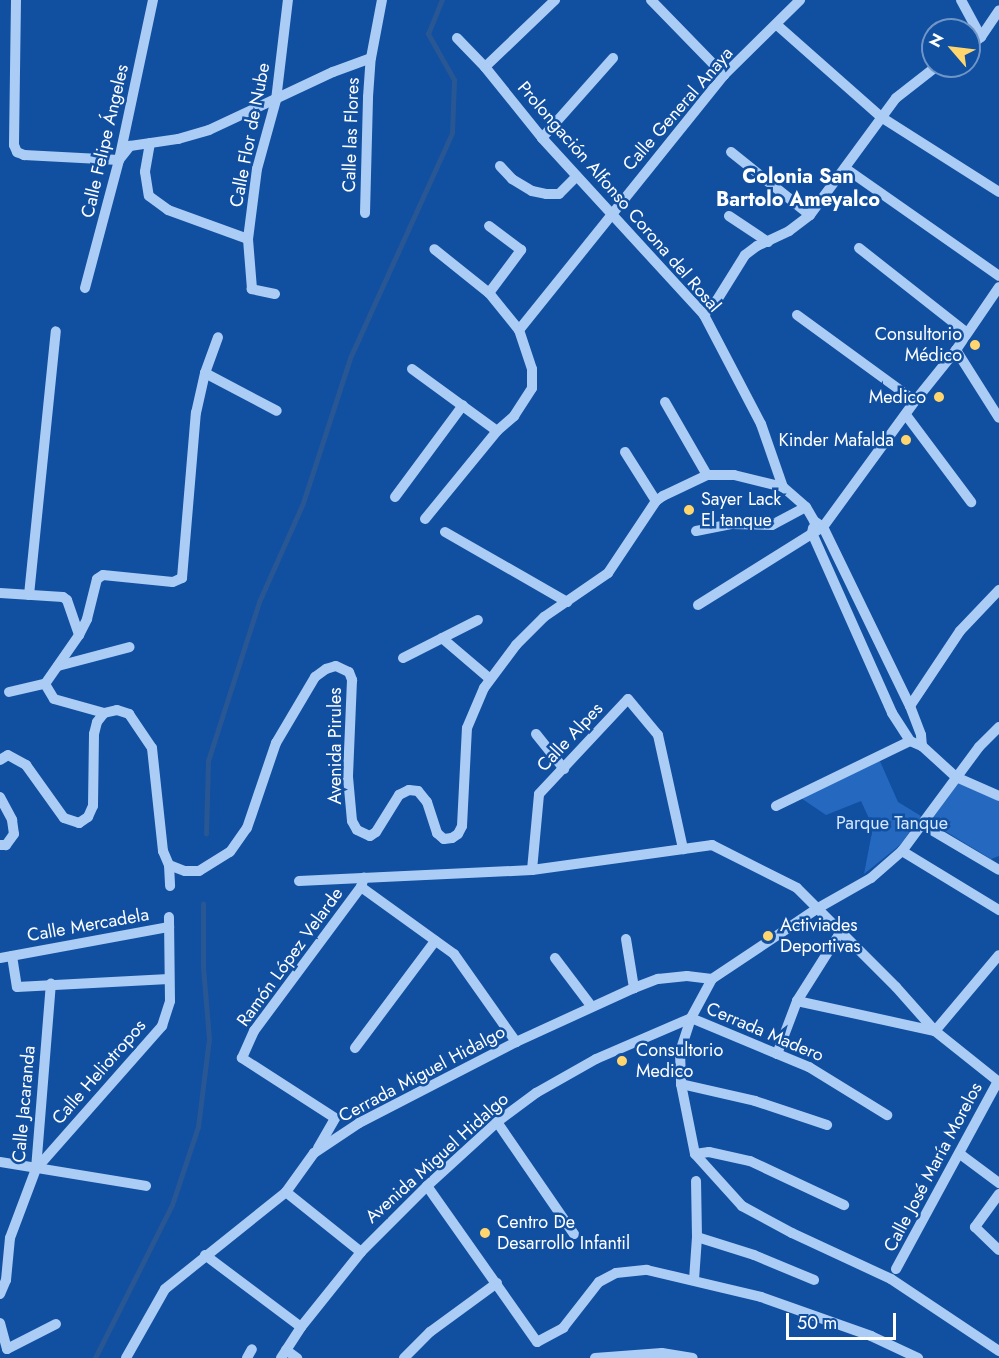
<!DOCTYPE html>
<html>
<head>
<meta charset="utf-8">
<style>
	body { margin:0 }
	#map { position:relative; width:999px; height:1358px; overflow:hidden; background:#114fa1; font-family:Jost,sans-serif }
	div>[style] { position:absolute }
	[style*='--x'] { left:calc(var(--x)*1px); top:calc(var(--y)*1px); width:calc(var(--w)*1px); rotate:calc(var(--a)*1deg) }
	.green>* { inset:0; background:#2469bf }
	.stream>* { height:4.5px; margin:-2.25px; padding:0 2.25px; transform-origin:2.25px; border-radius:2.25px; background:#295794 }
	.minor>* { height:10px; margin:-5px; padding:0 5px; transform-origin:5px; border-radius:5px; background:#aaccf5 }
	.dots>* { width:16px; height:16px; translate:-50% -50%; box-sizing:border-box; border:3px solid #114fa1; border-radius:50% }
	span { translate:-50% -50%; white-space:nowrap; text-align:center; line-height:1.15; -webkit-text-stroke:5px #114fa1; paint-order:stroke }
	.street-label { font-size:18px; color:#fff }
	.poi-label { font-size:18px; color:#fff }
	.right { translate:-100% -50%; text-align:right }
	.left { translate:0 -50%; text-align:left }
	.park-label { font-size:18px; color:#d3e7fe }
	.neighbourhood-label { font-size:20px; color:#fff; font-weight:700 }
	.north { position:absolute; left:921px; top:18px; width:60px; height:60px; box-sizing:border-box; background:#114fa1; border:2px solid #7095c7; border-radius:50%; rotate:298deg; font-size:16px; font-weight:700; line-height:24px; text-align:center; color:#fff }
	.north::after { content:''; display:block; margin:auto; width:21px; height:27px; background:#ffd66e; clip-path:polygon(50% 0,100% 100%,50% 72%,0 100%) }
	.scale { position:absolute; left:786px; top:1313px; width:110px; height:27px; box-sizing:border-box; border:3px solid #fff; border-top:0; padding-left:8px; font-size:18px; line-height:21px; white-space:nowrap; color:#fff; -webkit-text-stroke:4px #114fa1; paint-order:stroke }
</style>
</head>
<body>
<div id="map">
	<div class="green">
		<i style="clip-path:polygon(879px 759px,898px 802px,921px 816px,900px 845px,864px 874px,873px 827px,861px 801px,826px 815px,798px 796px)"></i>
		<i style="clip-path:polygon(958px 783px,999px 801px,999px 856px,991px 859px,930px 822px)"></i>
	</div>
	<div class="stream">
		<i style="--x:206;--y:834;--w:73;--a:-88.4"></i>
		<i style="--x:208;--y:761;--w:167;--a:-72.2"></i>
		<i style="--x:259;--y:602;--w:108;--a:-66"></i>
		<i style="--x:303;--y:503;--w:152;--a:-72"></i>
		<i style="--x:350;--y:358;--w:247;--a:-65.6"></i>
		<i style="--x:452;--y:133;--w:53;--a:-87.8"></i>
		<i style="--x:454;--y:80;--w:53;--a:-119.5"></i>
		<i style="--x:428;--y:34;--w:37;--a:-68"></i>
		<i style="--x:95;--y:1358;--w:171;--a:-63.3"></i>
		<i style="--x:172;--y:1205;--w:82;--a:-71.6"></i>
		<i style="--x:198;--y:1127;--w:89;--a:-82.9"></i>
		<i style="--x:209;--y:1039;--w:72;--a:-94.8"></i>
		<i style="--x:203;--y:967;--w:63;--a:-90"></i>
	</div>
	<div class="minor">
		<i style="--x:16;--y:0;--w:145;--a:90.8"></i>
		<i style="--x:14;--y:145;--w:8;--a:67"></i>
		<i style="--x:17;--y:152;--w:8;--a:23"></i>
		<i style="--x:24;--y:155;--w:95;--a:3"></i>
		<i style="--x:119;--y:160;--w:18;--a:-52"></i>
		<i style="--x:130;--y:146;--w:49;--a:-8.3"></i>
		<i style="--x:178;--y:139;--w:32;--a:-16"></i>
		<i style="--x:209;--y:130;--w:137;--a:-25.1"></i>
		<i style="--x:333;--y:72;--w:40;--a:-20.2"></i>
		<i style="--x:651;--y:0;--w:105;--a:45.8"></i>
		<i style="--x:961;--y:0;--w:42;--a:61.6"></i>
		<i style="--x:777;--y:25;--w:139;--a:41.5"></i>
		<i style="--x:881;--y:117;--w:140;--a:32.4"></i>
		<i style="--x:457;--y:38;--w:40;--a:46"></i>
		<i style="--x:485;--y:67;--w:91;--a:51.2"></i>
		<i style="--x:542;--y:138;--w:240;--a:47.5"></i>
		<i style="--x:704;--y:315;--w:123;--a:62.4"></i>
		<i style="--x:761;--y:424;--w:67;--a:70.8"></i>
		<i style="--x:969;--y:47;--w:16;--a:-40"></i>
		<i style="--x:981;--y:37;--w:32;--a:-56"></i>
		<i style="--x:485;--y:67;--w:97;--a:-43.7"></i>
		<i style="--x:542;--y:138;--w:107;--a:-48.4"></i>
		<i style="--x:150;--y:143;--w:29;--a:100"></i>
		<i style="--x:145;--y:172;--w:24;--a:81"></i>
		<i style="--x:149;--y:196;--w:24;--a:36"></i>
		<i style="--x:168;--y:210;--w:85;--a:19.9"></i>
		<i style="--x:731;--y:152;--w:101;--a:38.6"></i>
		<i style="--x:500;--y:166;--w:18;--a:47"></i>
		<i style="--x:512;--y:179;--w:23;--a:31"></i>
		<i style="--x:532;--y:191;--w:14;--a:12"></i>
		<i style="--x:546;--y:194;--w:13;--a:0"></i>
		<i style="--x:559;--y:194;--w:25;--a:-45"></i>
		<i style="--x:845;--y:168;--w:188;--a:35"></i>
		<i style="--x:365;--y:213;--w:116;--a:-88.5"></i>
		<i style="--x:368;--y:97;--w:39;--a:-86"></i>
		<i style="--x:371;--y:58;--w:59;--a:-79.3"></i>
		<i style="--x:729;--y:216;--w:47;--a:33.7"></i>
		<i style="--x:859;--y:248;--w:137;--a:38.2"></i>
		<i style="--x:85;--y:288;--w:132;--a:-75.1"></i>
		<i style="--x:119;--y:160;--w:164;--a:-78"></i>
		<i style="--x:489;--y:293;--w:54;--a:-53.3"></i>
		<i style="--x:521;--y:250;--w:40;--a:-143"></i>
		<i style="--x:275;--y:294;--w:24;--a:-168"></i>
		<i style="--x:252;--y:289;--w:50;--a:-94.6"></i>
		<i style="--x:248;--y:239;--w:71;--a:-82.7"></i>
		<i style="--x:257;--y:169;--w:72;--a:-74.6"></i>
		<i style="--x:276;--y:100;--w:101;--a:-83.2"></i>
		<i style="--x:704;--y:315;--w:20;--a:-49"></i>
		<i style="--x:717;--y:300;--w:53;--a:-58.1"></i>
		<i style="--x:745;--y:255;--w:15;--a:-37"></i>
		<i style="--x:757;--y:246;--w:35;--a:-25"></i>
		<i style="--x:789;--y:231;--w:26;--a:-37"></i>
		<i style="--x:810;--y:215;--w:145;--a:-53.7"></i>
		<i style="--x:896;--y:98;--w:52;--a:-38"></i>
		<i style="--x:797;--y:315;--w:146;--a:36.1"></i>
		<i style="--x:519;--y:330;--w:327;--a:-51.2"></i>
		<i style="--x:724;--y:75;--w:107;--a:-44.6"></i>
		<i style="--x:956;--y:350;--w:80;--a:57.7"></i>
		<i style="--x:412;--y:369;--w:105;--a:36.1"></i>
		<i style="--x:205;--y:373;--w:81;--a:27.8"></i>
		<i style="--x:665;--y:402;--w:84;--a:60.1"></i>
		<i style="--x:906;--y:415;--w:109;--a:53.2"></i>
		<i style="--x:625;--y:452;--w:58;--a:57.7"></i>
		<i style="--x:395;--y:497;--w:114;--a:-53.5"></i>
		<i style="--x:425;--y:519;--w:114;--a:-50.7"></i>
		<i style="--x:497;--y:431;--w:23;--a:-41"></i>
		<i style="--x:514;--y:416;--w:33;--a:-57"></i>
		<i style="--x:532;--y:388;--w:19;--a:-90"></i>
		<i style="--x:532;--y:369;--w:41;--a:-108.4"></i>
		<i style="--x:519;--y:330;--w:48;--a:-129"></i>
		<i style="--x:489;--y:293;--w:70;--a:-141.3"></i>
		<i style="--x:813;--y:528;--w:5;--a:101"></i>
		<i style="--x:812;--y:533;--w:197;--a:66"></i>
		<i style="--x:892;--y:713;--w:33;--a:57"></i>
		<i style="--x:910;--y:741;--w:13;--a:23"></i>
		<i style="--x:922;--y:746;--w:46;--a:42.4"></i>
		<i style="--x:956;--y:777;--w:47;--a:23.8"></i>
		<i style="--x:696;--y:531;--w:37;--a:-11"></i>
		<i style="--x:732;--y:524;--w:40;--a:1.4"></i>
		<i style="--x:772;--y:525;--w:38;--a:-28"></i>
		<i style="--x:445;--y:532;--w:141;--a:29.8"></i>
		<i style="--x:0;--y:593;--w:63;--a:3.6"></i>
		<i style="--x:63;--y:597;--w:5;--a:37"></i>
		<i style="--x:67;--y:600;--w:37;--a:71"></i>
		<i style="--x:29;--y:595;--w:265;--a:-84.2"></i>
		<i style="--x:698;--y:605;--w:147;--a:-32"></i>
		<i style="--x:823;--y:527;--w:156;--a:-53.9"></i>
		<i style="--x:915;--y:401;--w:65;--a:-51.2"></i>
		<i style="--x:956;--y:350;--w:76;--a:-55.7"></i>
		<i style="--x:442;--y:638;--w:63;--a:40.5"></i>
		<i style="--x:403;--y:658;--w:84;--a:-26.9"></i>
		<i style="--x:58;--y:666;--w:74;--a:-14.8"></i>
		<i style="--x:45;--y:684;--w:60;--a:-55.2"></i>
		<i style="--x:79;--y:635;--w:18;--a:-63"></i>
		<i style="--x:87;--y:619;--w:41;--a:-76"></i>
		<i style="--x:97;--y:579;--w:7;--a:-34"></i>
		<i style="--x:103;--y:575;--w:70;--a:5.7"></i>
		<i style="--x:173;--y:582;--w:10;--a:-24"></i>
		<i style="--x:182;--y:578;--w:166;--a:-85.2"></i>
		<i style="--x:196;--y:413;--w:41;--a:-77.3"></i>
		<i style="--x:205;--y:373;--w:38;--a:-70"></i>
		<i style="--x:45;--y:684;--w:17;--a:59"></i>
		<i style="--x:54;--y:699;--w:52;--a:15.6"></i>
		<i style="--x:9;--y:692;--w:37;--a:-13"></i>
		<i style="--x:910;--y:706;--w:90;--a:-56.3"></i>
		<i style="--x:960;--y:631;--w:57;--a:-46.4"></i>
		<i style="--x:999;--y:727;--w:28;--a:135"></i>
		<i style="--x:979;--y:747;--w:129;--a:126.5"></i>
		<i style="--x:902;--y:851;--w:41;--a:138.9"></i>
		<i style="--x:871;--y:878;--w:61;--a:150.5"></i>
		<i style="--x:818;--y:908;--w:128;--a:146.2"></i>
		<i style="--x:712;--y:979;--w:44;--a:118.3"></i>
		<i style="--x:691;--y:1018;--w:36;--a:108"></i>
		<i style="--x:680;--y:1052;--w:32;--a:88"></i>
		<i style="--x:681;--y:1084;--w:71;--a:78.7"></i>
		<i style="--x:695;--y:1154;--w:70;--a:47.9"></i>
		<i style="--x:742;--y:1206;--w:57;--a:28.4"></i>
		<i style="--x:792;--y:1233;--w:109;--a:24.9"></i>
		<i style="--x:891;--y:1279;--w:130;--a:33.7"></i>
		<i style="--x:536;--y:734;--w:45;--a:51.3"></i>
		<i style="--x:0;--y:760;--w:9;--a:-32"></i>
		<i style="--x:8;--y:755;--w:21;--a:29"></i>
		<i style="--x:26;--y:765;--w:65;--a:54.4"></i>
		<i style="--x:64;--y:818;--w:16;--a:18"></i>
		<i style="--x:79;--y:823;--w:11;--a:-34"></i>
		<i style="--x:88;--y:817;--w:12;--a:-66"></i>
		<i style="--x:93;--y:806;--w:72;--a:-89.2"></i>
		<i style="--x:94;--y:734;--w:12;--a:-76"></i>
		<i style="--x:97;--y:722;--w:11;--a:-52"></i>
		<i style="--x:104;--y:713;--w:13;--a:-13"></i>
		<i style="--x:117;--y:710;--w:13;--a:18"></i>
		<i style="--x:129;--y:714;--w:41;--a:55.9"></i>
		<i style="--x:152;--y:748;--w:104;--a:83.9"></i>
		<i style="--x:163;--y:851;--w:15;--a:67"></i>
		<i style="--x:169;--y:865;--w:17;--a:21"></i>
		<i style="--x:185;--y:871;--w:14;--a:0"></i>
		<i style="--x:199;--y:871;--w:36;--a:-32"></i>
		<i style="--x:230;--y:852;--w:29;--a:-55"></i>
		<i style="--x:247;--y:828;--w:90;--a:-71.2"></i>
		<i style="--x:276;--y:743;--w:77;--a:-59.4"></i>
		<i style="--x:315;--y:677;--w:14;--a:-36"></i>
		<i style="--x:326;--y:669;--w:10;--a:-17"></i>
		<i style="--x:336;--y:666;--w:14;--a:25"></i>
		<i style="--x:349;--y:672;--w:9;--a:69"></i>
		<i style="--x:352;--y:680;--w:97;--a:92.4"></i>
		<i style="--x:348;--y:777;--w:44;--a:84.8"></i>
		<i style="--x:352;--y:821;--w:10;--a:61"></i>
		<i style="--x:357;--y:830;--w:14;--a:25"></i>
		<i style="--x:370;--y:836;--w:7;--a:-34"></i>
		<i style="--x:376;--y:832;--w:44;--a:-58.1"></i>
		<i style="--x:399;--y:795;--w:11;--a:-27"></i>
		<i style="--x:409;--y:790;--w:9;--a:6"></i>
		<i style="--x:418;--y:791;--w:14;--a:51"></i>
		<i style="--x:427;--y:802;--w:33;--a:72"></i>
		<i style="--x:437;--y:833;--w:9;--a:41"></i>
		<i style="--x:444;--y:839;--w:8;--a:-7"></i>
		<i style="--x:452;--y:838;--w:7;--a:-34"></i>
		<i style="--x:458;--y:834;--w:9;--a:-63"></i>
		<i style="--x:462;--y:826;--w:98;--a:-87.1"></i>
		<i style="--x:467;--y:728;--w:43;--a:-67"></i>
		<i style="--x:484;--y:688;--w:54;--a:-53.3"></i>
		<i style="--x:516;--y:645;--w:40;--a:-45"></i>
		<i style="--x:544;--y:617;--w:78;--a:-34.5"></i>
		<i style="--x:608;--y:573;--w:87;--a:-56.3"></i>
		<i style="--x:656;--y:501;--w:9;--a:-36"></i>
		<i style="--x:663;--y:496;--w:49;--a:-25.5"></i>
		<i style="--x:707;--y:475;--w:27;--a:0"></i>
		<i style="--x:734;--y:475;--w:50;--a:13.8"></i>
		<i style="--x:783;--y:487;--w:30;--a:41"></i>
		<i style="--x:806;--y:507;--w:16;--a:60"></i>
		<i style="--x:814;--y:521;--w:11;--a:34"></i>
		<i style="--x:823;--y:527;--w:199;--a:64.1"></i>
		<i style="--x:910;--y:706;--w:31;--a:69"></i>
		<i style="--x:921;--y:735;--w:11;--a:85"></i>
		<i style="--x:0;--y:797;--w:26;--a:62"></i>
		<i style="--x:12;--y:820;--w:14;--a:82"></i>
		<i style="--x:14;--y:834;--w:14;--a:126"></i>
		<i style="--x:6;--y:845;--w:6;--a:180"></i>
		<i style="--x:776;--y:806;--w:149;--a:-25.9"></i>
		<i style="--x:923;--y:825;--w:88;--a:30.6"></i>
		<i style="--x:902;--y:851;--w:114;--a:31.3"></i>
		<i style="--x:169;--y:865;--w:21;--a:87"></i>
		<i style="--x:532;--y:870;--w:76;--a:-84.7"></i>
		<i style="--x:539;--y:794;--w:130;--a:-46.9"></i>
		<i style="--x:628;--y:699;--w:47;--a:50.2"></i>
		<i style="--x:658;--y:735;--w:117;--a:77.6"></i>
		<i style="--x:299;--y:881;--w:233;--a:-2.7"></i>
		<i style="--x:532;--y:870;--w:182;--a:-7.9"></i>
		<i style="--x:712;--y:845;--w:95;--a:26.8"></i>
		<i style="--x:797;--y:888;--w:140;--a:45"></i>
		<i style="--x:896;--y:987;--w:59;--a:48.4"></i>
		<i style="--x:935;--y:1031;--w:82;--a:38.6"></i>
		<i style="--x:361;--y:887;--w:115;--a:35.8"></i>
		<i style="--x:454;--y:954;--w:108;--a:54.8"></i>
		<i style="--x:626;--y:939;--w:50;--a:80.7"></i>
		<i style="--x:12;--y:956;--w:31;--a:81"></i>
		<i style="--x:17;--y:987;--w:152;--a:-3"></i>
		<i style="--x:0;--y:958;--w:172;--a:-10.4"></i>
		<i style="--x:555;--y:958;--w:61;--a:52.9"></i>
		<i style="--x:797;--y:1001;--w:141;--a:12.3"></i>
		<i style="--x:935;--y:1031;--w:99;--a:-49.9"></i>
		<i style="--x:691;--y:1018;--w:128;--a:22.6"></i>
		<i style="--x:809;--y:1067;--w:92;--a:31.6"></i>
		<i style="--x:355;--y:1048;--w:134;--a:-53.2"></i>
		<i style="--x:777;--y:1054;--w:57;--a:-69.3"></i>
		<i style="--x:797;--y:1001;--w:80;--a:-57.7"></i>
		<i style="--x:681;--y:1084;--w:76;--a:12.9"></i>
		<i style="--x:755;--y:1101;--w:76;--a:18.4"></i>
		<i style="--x:497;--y:1122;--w:136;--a:55.5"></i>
		<i style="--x:318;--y:1148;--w:34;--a:-60"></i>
		<i style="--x:335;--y:1118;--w:111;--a:-147.2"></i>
		<i style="--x:242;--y:1058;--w:30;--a:-66"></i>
		<i style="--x:254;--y:1031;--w:179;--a:-53.4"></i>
		<i style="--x:361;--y:887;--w:10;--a:-73"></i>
		<i style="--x:695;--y:1154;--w:14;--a:-8"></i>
		<i style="--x:709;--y:1152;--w:42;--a:12.4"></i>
		<i style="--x:750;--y:1161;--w:104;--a:25.1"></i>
		<i style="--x:960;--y:1154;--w:49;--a:36.6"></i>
		<i style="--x:0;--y:1162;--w:148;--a:9.3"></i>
		<i style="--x:36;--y:1169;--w:191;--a:-48.6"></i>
		<i style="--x:162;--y:1026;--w:26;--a:-72"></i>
		<i style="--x:170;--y:1001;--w:84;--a:-90.7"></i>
		<i style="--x:427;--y:1186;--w:191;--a:54.8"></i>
		<i style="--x:537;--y:1342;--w:30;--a:-28"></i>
		<i style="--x:563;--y:1328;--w:58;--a:-52"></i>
		<i style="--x:599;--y:1282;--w:19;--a:-28"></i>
		<i style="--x:616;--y:1273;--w:31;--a:-6"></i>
		<i style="--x:647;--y:1270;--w:117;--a:13.3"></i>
		<i style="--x:761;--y:1297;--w:117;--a:19.5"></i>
		<i style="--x:871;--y:1336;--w:52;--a:25.1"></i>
		<i style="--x:286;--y:1192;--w:96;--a:38.7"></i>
		<i style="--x:999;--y:1194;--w:41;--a:126"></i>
		<i style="--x:975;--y:1227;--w:33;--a:44"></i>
		<i style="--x:697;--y:1237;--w:60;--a:17.5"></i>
		<i style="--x:754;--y:1255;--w:65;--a:22.6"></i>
		<i style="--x:205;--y:1255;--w:120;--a:36.9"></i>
		<i style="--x:896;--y:1269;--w:214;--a:-61.5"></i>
		<i style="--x:694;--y:1280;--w:43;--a:-86"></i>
		<i style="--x:697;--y:1237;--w:56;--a:-91"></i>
		<i style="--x:0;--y:1294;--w:15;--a:-67"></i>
		<i style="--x:6;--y:1280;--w:42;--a:-84.6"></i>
		<i style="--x:10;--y:1238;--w:74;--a:-69.4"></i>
		<i style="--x:36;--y:1169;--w:186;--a:-85.4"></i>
		<i style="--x:0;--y:1323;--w:27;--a:75"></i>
		<i style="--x:7;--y:1349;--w:55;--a:-27"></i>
		<i style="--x:286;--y:1350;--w:14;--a:36"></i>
		<i style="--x:126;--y:1358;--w:79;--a:-60.5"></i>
		<i style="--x:165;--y:1289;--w:155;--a:-38.7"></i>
		<i style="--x:286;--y:1192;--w:48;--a:-54.3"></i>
		<i style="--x:314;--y:1153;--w:54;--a:-33.7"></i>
		<i style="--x:359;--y:1123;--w:177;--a:-27.3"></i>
		<i style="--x:516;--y:1042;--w:130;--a:-24.6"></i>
		<i style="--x:634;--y:988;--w:26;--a:-21"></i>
		<i style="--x:658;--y:979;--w:29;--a:-6"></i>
		<i style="--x:687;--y:976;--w:25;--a:7"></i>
		<i style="--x:247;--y:1358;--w:10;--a:-61"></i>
		<i style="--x:281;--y:1358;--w:37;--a:-57"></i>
		<i style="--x:301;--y:1327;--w:96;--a:-51.3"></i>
		<i style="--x:361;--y:1252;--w:93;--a:-45"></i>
		<i style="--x:427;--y:1186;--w:95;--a:-42.4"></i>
		<i style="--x:497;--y:1122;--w:49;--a:-36.6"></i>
		<i style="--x:536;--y:1093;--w:69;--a:-29.5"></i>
		<i style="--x:596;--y:1059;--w:103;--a:-23.3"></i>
		<i style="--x:404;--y:1358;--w:37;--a:-45"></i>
		<i style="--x:430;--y:1332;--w:83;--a:-36.2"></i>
		<i style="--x:595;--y:1358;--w:67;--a:-4.3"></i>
		<i style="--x:662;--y:1353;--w:31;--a:9"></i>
	</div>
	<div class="dots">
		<i style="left:975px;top:345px;background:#ffd66e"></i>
		<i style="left:939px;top:397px;background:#ffd66e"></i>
		<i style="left:906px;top:440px;background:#ffd66e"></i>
		<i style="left:689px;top:510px;background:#ffd66e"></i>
		<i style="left:768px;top:936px;background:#ffd66e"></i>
		<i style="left:622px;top:1061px;background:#ffd66e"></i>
		<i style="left:485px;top:1233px;background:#ffd66e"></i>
	</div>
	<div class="street-label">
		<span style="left:678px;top:109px;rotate:-49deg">Calle General Anaya</span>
		<span style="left:250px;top:135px;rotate:-79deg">Calle Flor de Nube</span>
		<span style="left:351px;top:135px;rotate:-88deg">Calle las Flores</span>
		<span style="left:105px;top:141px;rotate:-77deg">Calle Felipe Ángeles</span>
		<span style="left:619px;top:197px;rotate:49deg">Prolongación Alfonso Corona del Rosal</span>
		<span style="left:570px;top:737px;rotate:-47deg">Calle Alpes</span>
		<span style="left:335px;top:746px;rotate:-90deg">Avenida Pirules</span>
		<span style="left:88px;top:925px;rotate:-10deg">Calle Mercadela</span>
		<span style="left:290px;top:957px;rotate:-54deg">Ramón López Velarde</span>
		<span style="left:765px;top:1032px;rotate:23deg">Cerrada Madero</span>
		<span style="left:99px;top:1072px;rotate:-49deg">Calle Heliotropos</span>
		<span style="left:422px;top:1074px;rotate:-28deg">Cerrada Miguel Hidalgo</span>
		<span style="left:24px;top:1104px;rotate:-85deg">Calle Jacaranda</span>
		<span style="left:437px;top:1158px;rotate:-42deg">Avenida Miguel Hidalgo</span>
		<span style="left:933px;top:1167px;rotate:-62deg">Calle José María Morelos</span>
	</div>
	<div class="poi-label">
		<span class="right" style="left:962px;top:345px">Consultorio<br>Médico</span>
		<span class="right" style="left:926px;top:397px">Medico</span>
		<span class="right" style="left:894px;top:440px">Kinder Mafalda</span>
		<span class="left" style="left:701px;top:510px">Sayer Lack<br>El tanque</span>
		<span class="left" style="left:780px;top:936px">Activiades<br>Deportivas</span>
		<span class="left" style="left:636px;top:1061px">Consultorio<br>Medico</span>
		<span class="left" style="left:497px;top:1233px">Centro De<br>Desarrollo Infantil</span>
	</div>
	<div class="park-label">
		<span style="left:892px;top:823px">Parque Tanque</span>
	</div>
	<div class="neighbourhood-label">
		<span style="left:798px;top:188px">Colonia San<br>Bartolo Ameyalco</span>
	</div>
	<div class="north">N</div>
	<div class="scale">50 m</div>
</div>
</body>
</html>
